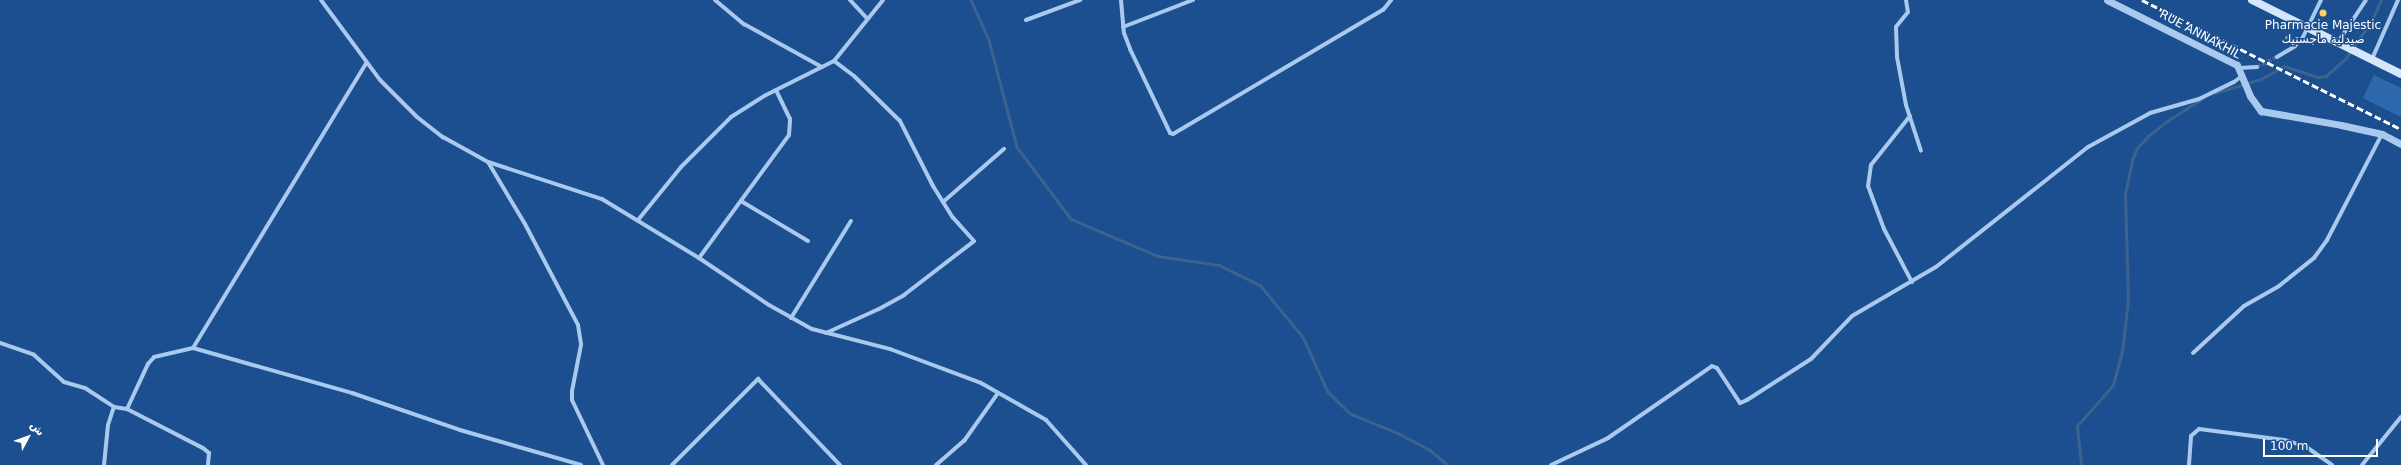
<!DOCTYPE html>
<html>
<head>
<meta charset="utf-8">
<style>
	body { margin:0 }
	#map { position:relative; width:2401px; height:465px; overflow:hidden; background:#1b4f8f; font-family:"DejaVu Sans",Vazirmatn,sans-serif }
	div>[style] { position:absolute }
	[style*='--x'] { left:calc(var(--x)*1px); top:calc(var(--y)*1px); width:calc(var(--w)*1px); rotate:calc(var(--a)*1deg) }
	.green>* { inset:0; background:#2e69ad }
	.stream>* { height:2.5px; margin:-1.25px; padding:0 1.25px; transform-origin:1.25px; border-radius:1.25px; background:#3c6290 }
	.minor-tunnel>* { height:4px; margin-top:-2px; transform-origin:0; background:repeating-linear-gradient(90deg,#3d69a0 0 4px,transparent 0 6px) }
	.minor>* { height:4px; margin:-2px; padding:0 2px; transform-origin:2px; border-radius:2px; background:#a9c9ee }
	.tertiary>* { height:7px; margin:-3.5px; padding:0 3.5px; transform-origin:3.5px; border-radius:3.5px; background:#a9c9ee }
	.secondary>* { height:8px; margin:-4px; padding:0 4px; transform-origin:4px; border-radius:4px; background:#d6e6fa }
	.rail>* { height:2.5px; margin-top:-1.25px; transform-origin:0; background:repeating-linear-gradient(90deg,#fff 0 7px,transparent 0 10px) }
	.dots>* { width:11px; height:11px; translate:-50% -50%; box-sizing:border-box; border:2px solid #1b4f8f; border-radius:50% }
	span { translate:-50% -50%; white-space:nowrap; text-align:center; line-height:1.15; -webkit-text-stroke:3px #1b4f8f; paint-order:stroke }
	.poi-label { font-size:12px; color:#fff }
	.street-label { font-size:12px; color:#fff }
	.north { position:absolute; left:8px; top:417px; width:40px; height:40px; -webkit-text-stroke:3px #1b4f8f; paint-order:stroke; rotate:49deg; font-size:11px; font-weight:700; line-height:16px; text-align:center; color:#fff }
	.north::after { content:''; display:block; margin:auto; width:14px; height:18px; background:#fff; clip-path:polygon(50% 0,100% 100%,50% 72%,0 100%) }
	.scale { position:absolute; left:2263px; top:439px; width:115px; height:18px; box-sizing:border-box; border:2px solid #fff; border-top:0; padding-left:5px; font-size:12px; line-height:14px; white-space:nowrap; color:#fff; -webkit-text-stroke:3px #1b4f8f; paint-order:stroke }
</style>
</head>
<body>
<div id="map">
	<div class="green">
		<i style="clip-path:polygon(2374px 75px,2401px 88px,2401px 117px,2363px 98px)"></i>
	</div>
	<div class="stream">
		<i style="--x:971;--y:0;--w:44;--a:65.8"></i>
		<i style="--x:989;--y:40;--w:111;--a:75.3"></i>
		<i style="--x:1017;--y:147;--w:90;--a:53.1"></i>
		<i style="--x:1071;--y:219;--w:95;--a:23"></i>
		<i style="--x:1158;--y:256;--w:62;--a:8.4"></i>
		<i style="--x:1219;--y:265;--w:46;--a:26"></i>
		<i style="--x:1260;--y:285;--w:67;--a:50.4"></i>
		<i style="--x:1303;--y:337;--w:60;--a:65.6"></i>
		<i style="--x:1328;--y:392;--w:32;--a:44"></i>
		<i style="--x:1351;--y:414;--w:51;--a:22"></i>
		<i style="--x:1398;--y:433;--w:36;--a:28"></i>
		<i style="--x:1430;--y:450;--w:23;--a:40"></i>
		<i style="--x:2215;--y:93;--w:48;--a:-16.9"></i>
		<i style="--x:2261;--y:79;--w:26;--a:-29"></i>
		<i style="--x:2284;--y:66;--w:36;--a:18"></i>
		<i style="--x:2318;--y:77;--w:8;--a:-7"></i>
		<i style="--x:2326;--y:76;--w:27;--a:-42"></i>
		<i style="--x:2346;--y:58;--w:46;--a:-55.6"></i>
		<i style="--x:2372;--y:20;--w:22;--a:-66"></i>
		<i style="--x:2081;--y:465;--w:39;--a:-96"></i>
		<i style="--x:2077;--y:426;--w:55;--a:-48.7"></i>
		<i style="--x:2113;--y:385;--w:34;--a:-75"></i>
		<i style="--x:2122;--y:352;--w:52;--a:-83.4"></i>
		<i style="--x:2128;--y:300;--w:106;--a:-91.6"></i>
		<i style="--x:2125;--y:194;--w:35;--a:-78"></i>
		<i style="--x:2132;--y:160;--w:13;--a:-67"></i>
		<i style="--x:2137;--y:148;--w:16;--a:-47"></i>
		<i style="--x:2148;--y:136;--w:24;--a:-38"></i>
		<i style="--x:2167;--y:121;--w:41;--a:-32.2"></i>
	</div>
	<div class="minor-tunnel">
		<i style="--x:2257;--y:67;--w:22;--a:-27"></i>
	</div>
	<div class="minor">
		<i style="--x:321;--y:0;--w:99;--a:53.6"></i>
		<i style="--x:380;--y:80;--w:52;--a:45"></i>
		<i style="--x:417;--y:117;--w:33;--a:38"></i>
		<i style="--x:443;--y:137;--w:51;--a:29.1"></i>
		<i style="--x:488;--y:162;--w:120;--a:18"></i>
		<i style="--x:602;--y:199;--w:114;--a:31.3"></i>
		<i style="--x:699;--y:258;--w:84;--a:33.9"></i>
		<i style="--x:769;--y:305;--w:49;--a:29.2"></i>
		<i style="--x:812;--y:329;--w:81;--a:14.4"></i>
		<i style="--x:890;--y:349;--w:97;--a:20.5"></i>
		<i style="--x:981;--y:383;--w:75;--a:29.6"></i>
		<i style="--x:1046;--y:420;--w:60;--a:48.4"></i>
		<i style="--x:715;--y:0;--w:38;--a:40"></i>
		<i style="--x:744;--y:24;--w:89;--a:28.9"></i>
		<i style="--x:850;--y:0;--w:25;--a:47"></i>
		<i style="--x:1121;--y:0;--w:33;--a:85"></i>
		<i style="--x:1124;--y:33;--w:17;--a:69"></i>
		<i style="--x:1130;--y:49;--w:93;--a:64.5"></i>
		<i style="--x:1170;--y:133;--w:3;--a:18"></i>
		<i style="--x:1173;--y:134;--w:244;--a:-30.6"></i>
		<i style="--x:1383;--y:10;--w:13;--a:-51"></i>
		<i style="--x:1906;--y:0;--w:12;--a:81"></i>
		<i style="--x:1908;--y:12;--w:19;--a:129"></i>
		<i style="--x:1896;--y:27;--w:30;--a:88"></i>
		<i style="--x:1897;--y:57;--w:49;--a:79.4"></i>
		<i style="--x:1906;--y:105;--w:48;--a:71.9"></i>
		<i style="--x:1026;--y:20;--w:58;--a:-20.3"></i>
		<i style="--x:1123;--y:27;--w:75;--a:-21.1"></i>
		<i style="--x:2338;--y:42;--w:50;--a:-56.3"></i>
		<i style="--x:2277;--y:57;--w:21;--a:-31"></i>
		<i style="--x:2295;--y:46;--w:12;--a:-48"></i>
		<i style="--x:2303;--y:37;--w:41;--a:-64.1"></i>
		<i style="--x:2372;--y:59;--w:64;--a:-66.2"></i>
		<i style="--x:2239;--y:68;--w:18;--a:-3"></i>
		<i style="--x:1910;--y:116;--w:63;--a:128.5"></i>
		<i style="--x:1871;--y:165;--w:21;--a:98"></i>
		<i style="--x:1868;--y:186;--w:46;--a:69.6"></i>
		<i style="--x:1884;--y:229;--w:60;--a:62.2"></i>
		<i style="--x:488;--y:162;--w:72;--a:59.2"></i>
		<i style="--x:525;--y:224;--w:114;--a:62.3"></i>
		<i style="--x:578;--y:325;--w:20;--a:81"></i>
		<i style="--x:581;--y:345;--w:47;--a:101.1"></i>
		<i style="--x:572;--y:391;--w:9;--a:90"></i>
		<i style="--x:572;--y:400;--w:72;--a:64.5"></i>
		<i style="--x:741;--y:201;--w:78;--a:30.8"></i>
		<i style="--x:943;--y:202;--w:81;--a:-41"></i>
		<i style="--x:638;--y:220;--w:68;--a:-50.9"></i>
		<i style="--x:681;--y:167;--w:71;--a:-45"></i>
		<i style="--x:731;--y:117;--w:41;--a:-32.2"></i>
		<i style="--x:766;--y:95;--w:76;--a:-26.6"></i>
		<i style="--x:834;--y:61;--w:78;--a:-51.2"></i>
		<i style="--x:699;--y:258;--w:152;--a:-53.8"></i>
		<i style="--x:789;--y:135;--w:16;--a:-86"></i>
		<i style="--x:790;--y:119;--w:32;--a:-116"></i>
		<i style="--x:791;--y:318;--w:114;--a:-58.3"></i>
		<i style="--x:826;--y:333;--w:58;--a:-24.4"></i>
		<i style="--x:879;--y:309;--w:29;--a:-29"></i>
		<i style="--x:904;--y:295;--w:88;--a:-37.6"></i>
		<i style="--x:974;--y:241;--w:31;--a:-132"></i>
		<i style="--x:953;--y:218;--w:38;--a:-122"></i>
		<i style="--x:933;--y:186;--w:73;--a:-116.9"></i>
		<i style="--x:900;--y:121;--w:64;--a:-135.6"></i>
		<i style="--x:854;--y:76;--w:25;--a:-143"></i>
		<i style="--x:0;--y:343;--w:36;--a:19"></i>
		<i style="--x:34;--y:355;--w:40;--a:42"></i>
		<i style="--x:64;--y:382;--w:22;--a:16"></i>
		<i style="--x:85;--y:388;--w:35;--a:33"></i>
		<i style="--x:114;--y:407;--w:13;--a:9"></i>
		<i style="--x:127;--y:409;--w:85;--a:27.2"></i>
		<i style="--x:203;--y:448;--w:8;--a:40"></i>
		<i style="--x:209;--y:453;--w:12;--a:95"></i>
		<i style="--x:193;--y:348;--w:333;--a:-58.7"></i>
		<i style="--x:2193;--y:353;--w:69;--a:-42.7"></i>
		<i style="--x:2244;--y:306;--w:40;--a:-29.7"></i>
		<i style="--x:2279;--y:286;--w:45;--a:-38.7"></i>
		<i style="--x:2314;--y:258;--w:22;--a:-54"></i>
		<i style="--x:2327;--y:240;--w:119;--a:-62.6"></i>
		<i style="--x:127;--y:409;--w:50;--a:-65"></i>
		<i style="--x:148;--y:364;--w:9;--a:-49"></i>
		<i style="--x:154;--y:357;--w:40;--a:-13"></i>
		<i style="--x:193;--y:348;--w:165;--a:15.8"></i>
		<i style="--x:352;--y:393;--w:114;--a:18.9"></i>
		<i style="--x:460;--y:430;--w:126;--a:16.1"></i>
		<i style="--x:104;--y:465;--w:40;--a:-84.3"></i>
		<i style="--x:108;--y:425;--w:19;--a:-72"></i>
		<i style="--x:672;--y:465;--w:122;--a:-45"></i>
		<i style="--x:758;--y:379;--w:119;--a:46.4"></i>
		<i style="--x:936;--y:465;--w:37;--a:-41"></i>
		<i style="--x:964;--y:441;--w:59;--a:-54.7"></i>
		<i style="--x:1551;--y:465;--w:63;--a:-25.3"></i>
		<i style="--x:1608;--y:438;--w:126;--a:-34.7"></i>
		<i style="--x:1712;--y:366;--w:5;--a:22"></i>
		<i style="--x:1717;--y:368;--w:42;--a:56.7"></i>
		<i style="--x:1740;--y:403;--w:8;--a:-23"></i>
		<i style="--x:1747;--y:400;--w:76;--a:-32.6"></i>
		<i style="--x:1811;--y:359;--w:59;--a:-46.4"></i>
		<i style="--x:1852;--y:316;--w:97;--a:-30.3"></i>
		<i style="--x:1936;--y:267;--w:194;--a:-38.3"></i>
		<i style="--x:2088;--y:147;--w:71;--a:-28.7"></i>
		<i style="--x:2150;--y:113;--w:51;--a:-15.9"></i>
		<i style="--x:2199;--y:99;--w:39;--a:-26"></i>
		<i style="--x:2234;--y:82;--w:10;--a:-37"></i>
		<i style="--x:2189;--y:465;--w:29;--a:-86"></i>
		<i style="--x:2191;--y:436;--w:11;--a:-41"></i>
		<i style="--x:2199;--y:429;--w:86;--a:7.4"></i>
		<i style="--x:2284;--y:440;--w:22;--a:16"></i>
		<i style="--x:2305;--y:446;--w:33;--a:35"></i>
		<i style="--x:2362;--y:465;--w:62;--a:-50.9"></i>
	</div>
	<div class="tertiary">
		<i style="--x:2107;--y:0;--w:145;--a:26.6"></i>
		<i style="--x:2237;--y:65;--w:34;--a:67"></i>
		<i style="--x:2250;--y:96;--w:19;--a:54"></i>
		<i style="--x:2261;--y:111;--w:81;--a:9.9"></i>
		<i style="--x:2341;--y:125;--w:42;--a:12.4"></i>
		<i style="--x:2382;--y:134;--w:21;--a:28"></i>
	</div>
	<div class="secondary">
		<i style="--x:2252;--y:0;--w:166;--a:26.4"></i>
	</div>
	<div class="rail">
		<i style="--x:2142;--y:0;--w:289;--a:26.5"></i>
	</div>
	<div class="dots">
		<i style="left:2323px;top:13px;background:#ffd166"></i>
	</div>
	<div class="poi-label">
		<span style="left:2323px;top:33px">Pharmacie Majestic<br>صيدلية ماجستيك</span>
	</div>
	<div class="street-label">
		<span style="left:2200px;top:35px;rotate:28deg">RUE ANNAKHIL</span>
	</div>
	<div class="north">ش</div>
	<div class="scale">100 m</div>
</div>
</body>
</html>
